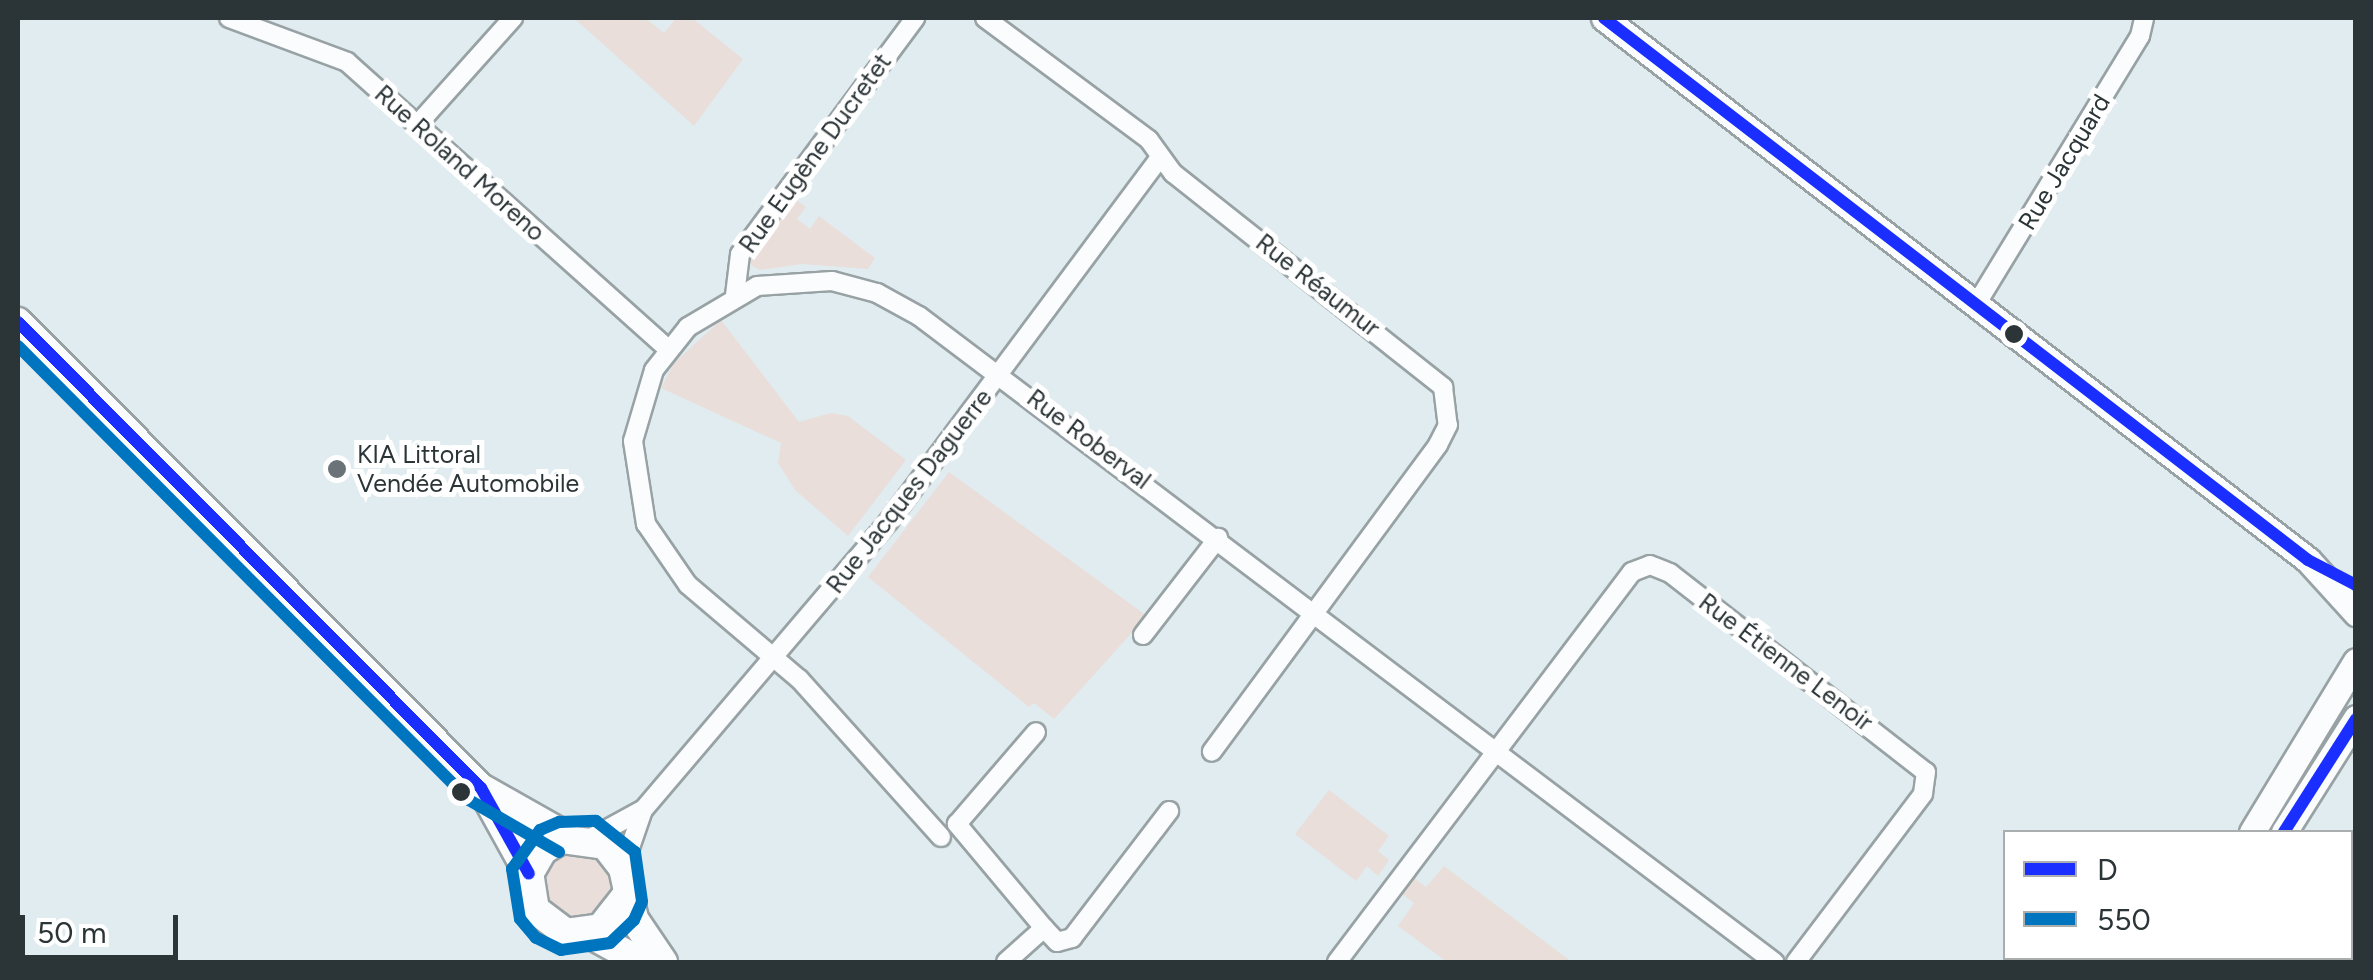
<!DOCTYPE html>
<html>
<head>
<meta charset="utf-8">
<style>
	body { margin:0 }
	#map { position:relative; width:2373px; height:980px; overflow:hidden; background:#e0ecf0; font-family:Figtree,sans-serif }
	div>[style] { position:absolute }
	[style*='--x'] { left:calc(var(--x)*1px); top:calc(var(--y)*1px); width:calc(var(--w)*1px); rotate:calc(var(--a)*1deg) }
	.green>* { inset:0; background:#e9deda }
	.round { border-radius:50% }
	.roads { filter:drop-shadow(2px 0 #98a2a5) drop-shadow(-2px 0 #98a2a5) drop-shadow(0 2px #98a2a5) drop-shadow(0 -2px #98a2a5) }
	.street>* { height:18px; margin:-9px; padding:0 9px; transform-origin:9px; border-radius:9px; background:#fafcfd }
	.secondary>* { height:25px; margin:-12.5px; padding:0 12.5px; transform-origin:12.5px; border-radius:12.5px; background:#fafcfd }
	.primary>* { height:28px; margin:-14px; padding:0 14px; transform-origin:14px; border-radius:14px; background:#fafcfd }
	.bus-1>* { height:12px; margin:-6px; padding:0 6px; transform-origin:6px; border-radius:6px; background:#192eff }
	.bus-2>* { height:12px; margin:-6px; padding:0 6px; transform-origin:6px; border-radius:6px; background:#0075bf }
	.dots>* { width:28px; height:28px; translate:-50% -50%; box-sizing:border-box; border:5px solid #fff; border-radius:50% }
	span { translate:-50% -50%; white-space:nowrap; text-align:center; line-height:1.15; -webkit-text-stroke:10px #fff; paint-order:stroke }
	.street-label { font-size:25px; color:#2b3437 }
	.poi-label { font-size:25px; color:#2b3437 }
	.left { translate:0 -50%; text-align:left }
	.frame { position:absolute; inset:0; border:20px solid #2b3437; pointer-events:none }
	.legend { position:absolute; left:2003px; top:830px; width:350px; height:130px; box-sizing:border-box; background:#fff; border:2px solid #aaaeaf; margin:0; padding:12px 18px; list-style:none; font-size:30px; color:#2b3437 }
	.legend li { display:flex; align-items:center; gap:20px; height:50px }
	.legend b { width:50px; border:2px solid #aaaeaf }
	.scale { position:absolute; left:20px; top:915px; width:158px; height:45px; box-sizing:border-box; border:5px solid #2b3437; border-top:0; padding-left:12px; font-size:30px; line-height:35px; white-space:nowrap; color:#2b3437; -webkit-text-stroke:8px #fff; paint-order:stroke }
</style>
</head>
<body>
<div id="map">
	<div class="green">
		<i style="clip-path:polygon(574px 18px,645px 18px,664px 33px,676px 18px,692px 18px,743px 59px,694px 126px)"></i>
		<i style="clip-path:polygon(793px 197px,806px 207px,797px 219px,810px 229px,819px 216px,875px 258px,868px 269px,802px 264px,760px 270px,747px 263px)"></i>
		<i style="clip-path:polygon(721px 320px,799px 422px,831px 413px,848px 416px,906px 460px,848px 536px,795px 490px,778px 463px,781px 443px,661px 388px,674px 363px)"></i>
		<i style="clip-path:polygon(949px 472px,1147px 616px,1054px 719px,1034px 703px,1029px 707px,868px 577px)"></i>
		<i style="clip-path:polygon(1329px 790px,1389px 836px,1378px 851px,1389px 860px,1378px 876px,1367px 866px,1356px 881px,1295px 834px)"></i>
		<i class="round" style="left:543px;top:851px;width:68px;height:68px"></i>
		<i style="clip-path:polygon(1444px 866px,1572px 962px,1447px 962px,1398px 926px,1414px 903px,1402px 894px,1414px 878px,1426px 887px)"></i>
	</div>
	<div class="roads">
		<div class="street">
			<i style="--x:229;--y:18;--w:126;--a:20.4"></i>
			<i style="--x:347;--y:62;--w:429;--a:41.8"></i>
			<i style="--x:985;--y:18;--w:204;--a:36.6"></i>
			<i style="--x:1149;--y:140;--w:41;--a:54"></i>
			<i style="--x:1173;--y:173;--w:345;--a:38.4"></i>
			<i style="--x:1443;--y:387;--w:38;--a:83"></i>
			<i style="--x:1448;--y:425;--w:22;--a:117"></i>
			<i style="--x:1438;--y:445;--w:381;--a:126.4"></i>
			<i style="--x:417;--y:125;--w:144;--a:-48.1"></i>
			<i style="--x:735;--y:295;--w:41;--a:-83"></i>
			<i style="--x:740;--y:254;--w:294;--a:-53.4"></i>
			<i style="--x:1977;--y:303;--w:313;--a:-58.6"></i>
			<i style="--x:2140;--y:36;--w:18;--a:-77"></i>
			<i style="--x:1143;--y:635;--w:123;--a:-52.3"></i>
			<i style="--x:941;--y:837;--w:212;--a:-131.9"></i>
			<i style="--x:799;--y:679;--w:145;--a:-139.7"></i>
			<i style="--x:688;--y:585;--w:74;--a:-124.5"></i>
			<i style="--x:646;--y:524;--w:84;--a:-98.9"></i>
			<i style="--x:633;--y:441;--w:74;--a:-73.5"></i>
			<i style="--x:654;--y:370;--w:55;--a:-51.7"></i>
			<i style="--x:688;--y:327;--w:80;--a:-30.7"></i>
			<i style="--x:757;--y:286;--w:75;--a:-3.8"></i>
			<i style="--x:832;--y:281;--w:47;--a:14.9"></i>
			<i style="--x:877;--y:293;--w:48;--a:28.7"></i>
			<i style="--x:919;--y:316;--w:1072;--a:37.07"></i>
			<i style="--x:591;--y:838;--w:58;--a:-28.8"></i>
			<i style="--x:623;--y:868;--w:61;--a:-71"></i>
			<i style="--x:643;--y:810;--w:380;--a:-49.6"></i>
			<i style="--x:889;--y:521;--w:452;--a:-53.3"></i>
			<i style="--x:1044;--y:928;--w:19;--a:47"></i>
			<i style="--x:1057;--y:942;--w:16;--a:-15"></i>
			<i style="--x:1072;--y:938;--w:160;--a:-52.6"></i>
			<i style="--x:1006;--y:962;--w:51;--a:-41.8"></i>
			<i style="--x:1044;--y:928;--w:136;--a:-129.9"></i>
			<i style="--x:957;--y:824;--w:121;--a:-49.3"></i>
			<i style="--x:1337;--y:962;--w:489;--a:-52.9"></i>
			<i style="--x:1632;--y:572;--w:19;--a:-21"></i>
			<i style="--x:1650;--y:565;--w:22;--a:22"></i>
			<i style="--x:1670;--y:573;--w:324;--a:37.9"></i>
			<i style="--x:1926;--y:772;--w:22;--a:98"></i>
			<i style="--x:1923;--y:794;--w:211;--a:127.1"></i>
		</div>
		<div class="secondary">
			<i style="--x:1604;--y:18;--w:888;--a:37.59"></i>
			<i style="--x:2308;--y:560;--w:72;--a:47.8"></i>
			<i style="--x:2252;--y:832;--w:200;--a:-58.7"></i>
			<i style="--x:2284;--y:832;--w:135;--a:-57.7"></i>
			<i style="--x:2172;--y:962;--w:5;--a:-53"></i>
			<i style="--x:2202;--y:962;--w:5;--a:-53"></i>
		</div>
		<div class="primary">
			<i style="--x:18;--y:322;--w:657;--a:45.19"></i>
			<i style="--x:481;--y:788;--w:100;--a:29.4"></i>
			<i style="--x:487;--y:798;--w:87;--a:61.1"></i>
			<i style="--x:625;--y:897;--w:39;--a:128"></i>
			<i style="--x:601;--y:928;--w:35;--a:172"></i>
			<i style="--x:566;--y:933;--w:39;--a:-143"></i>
			<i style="--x:535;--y:910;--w:36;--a:-99"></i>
			<i style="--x:529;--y:874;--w:28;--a:-60"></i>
			<i style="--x:543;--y:850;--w:21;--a:-31"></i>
			<i style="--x:561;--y:839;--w:44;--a:7.8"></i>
			<i style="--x:605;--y:845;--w:29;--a:52"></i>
			<i style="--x:623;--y:868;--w:52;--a:77.8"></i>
			<i style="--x:634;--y:919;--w:52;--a:56"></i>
			<i style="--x:588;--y:933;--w:60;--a:28.7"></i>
		</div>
	</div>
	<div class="bus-1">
		<i style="--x:1604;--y:18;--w:888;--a:37.59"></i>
		<i style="--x:2308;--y:560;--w:54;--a:27.5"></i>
		<i style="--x:18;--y:322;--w:657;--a:45.19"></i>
		<i style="--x:481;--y:788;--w:98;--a:60.8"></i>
		<i style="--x:2284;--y:832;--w:134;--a:-57.5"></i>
	</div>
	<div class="bus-2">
		<i style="--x:18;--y:346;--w:640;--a:45.19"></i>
		<i style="--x:469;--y:800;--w:104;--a:30"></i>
		<i style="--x:642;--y:902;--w:20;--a:114"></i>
		<i style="--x:634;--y:920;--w:33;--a:136"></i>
		<i style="--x:610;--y:943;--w:49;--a:171.9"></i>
		<i style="--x:561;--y:950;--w:28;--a:-154"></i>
		<i style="--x:536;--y:938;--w:25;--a:-130"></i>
		<i style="--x:520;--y:919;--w:51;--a:-99.1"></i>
		<i style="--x:512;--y:869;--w:48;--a:-54.3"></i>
		<i style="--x:540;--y:830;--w:21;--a:-23"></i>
		<i style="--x:559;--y:822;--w:37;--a:-2"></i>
		<i style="--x:596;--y:821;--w:50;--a:38.5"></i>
		<i style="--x:635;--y:852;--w:49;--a:81.9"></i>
	</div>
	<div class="dots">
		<i style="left:2014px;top:334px;background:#2b3437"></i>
		<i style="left:337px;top:469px;background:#6a7478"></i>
		<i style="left:461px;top:792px;background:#2b3437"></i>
	</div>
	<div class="street-label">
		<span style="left:815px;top:153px;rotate:-54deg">Rue Eugène Ducretet</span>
		<span style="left:2064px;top:162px;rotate:-59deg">Rue Jacquard</span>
		<span style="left:460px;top:163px;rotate:42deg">Rue Roland Moreno</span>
		<span style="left:1318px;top:285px;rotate:38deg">Rue Réaumur</span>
		<span style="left:1089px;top:439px;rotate:37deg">Rue Roberval</span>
		<span style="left:909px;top:491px;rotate:-52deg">Rue Jacques Daguerre</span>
		<span style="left:1786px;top:662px;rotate:37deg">Rue Étienne Lenoir</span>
	</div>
	<div class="poi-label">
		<span class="left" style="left:357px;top:469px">KIA Littoral<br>Vendée Automobile</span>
	</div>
	<div class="frame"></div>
	<ul class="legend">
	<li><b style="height:12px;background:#192eff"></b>D</li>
	<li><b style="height:12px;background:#0075bf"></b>550</li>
	</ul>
	<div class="scale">50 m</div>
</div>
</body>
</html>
